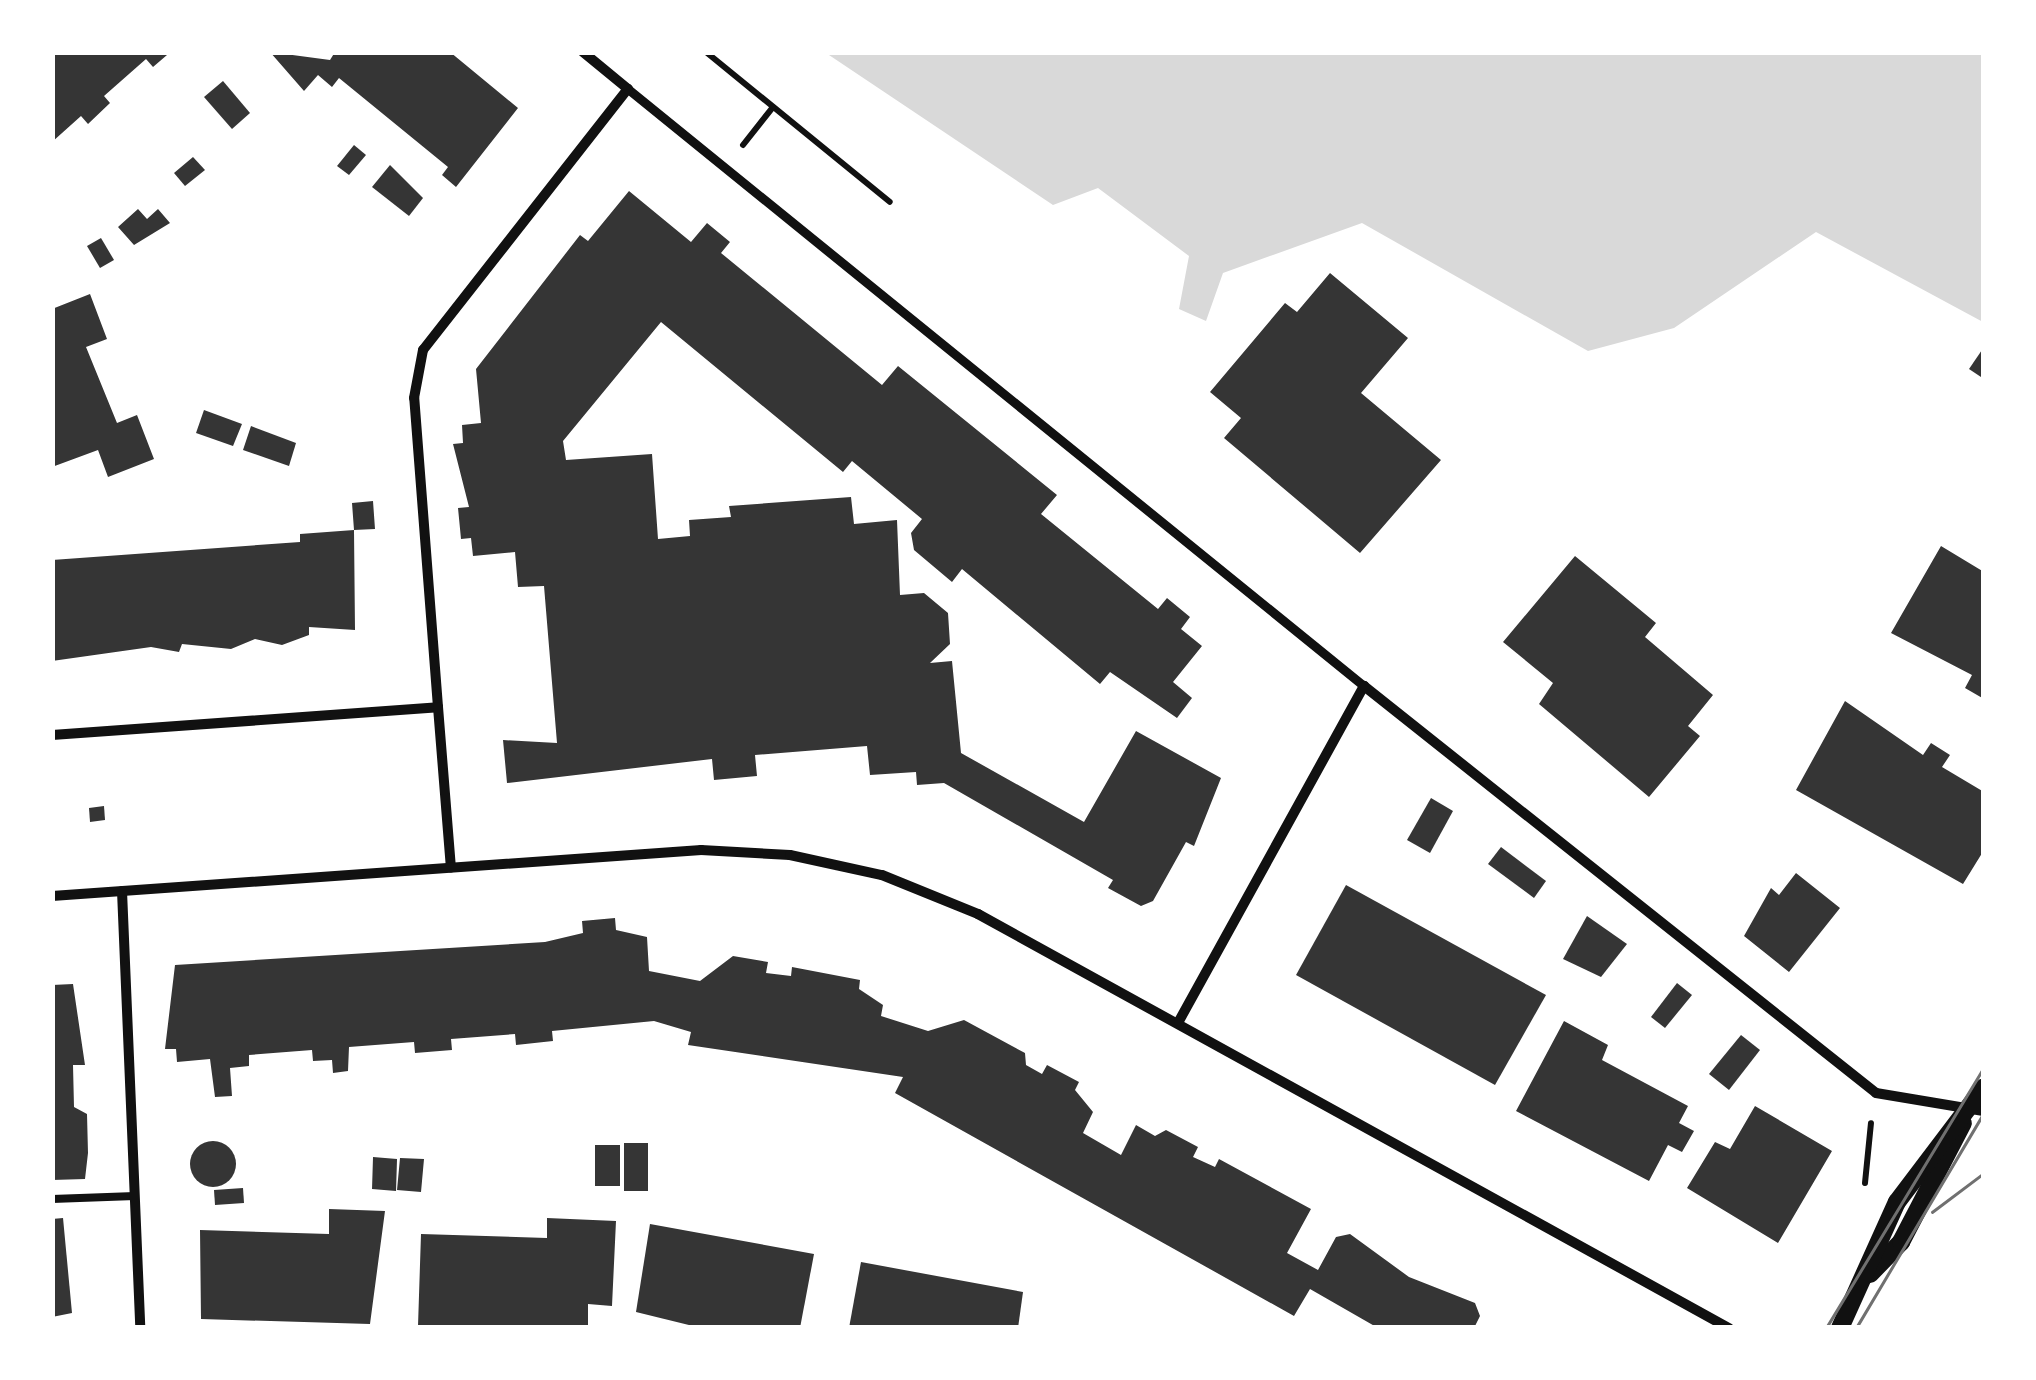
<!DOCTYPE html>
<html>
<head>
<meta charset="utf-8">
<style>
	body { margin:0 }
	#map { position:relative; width:2036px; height:1380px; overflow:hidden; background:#fff; font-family:"Asap Condensed",sans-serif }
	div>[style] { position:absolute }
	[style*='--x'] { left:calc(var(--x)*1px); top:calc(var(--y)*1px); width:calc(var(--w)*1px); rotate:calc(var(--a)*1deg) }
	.water>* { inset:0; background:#d9d9d9 }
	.building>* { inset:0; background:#353535 }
	.round { border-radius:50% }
	.path>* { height:6px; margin:-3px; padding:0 3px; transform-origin:3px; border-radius:3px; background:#111 }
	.service>* { height:8px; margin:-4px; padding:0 4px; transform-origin:4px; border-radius:4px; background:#111 }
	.pedestrian>* { height:9px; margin:-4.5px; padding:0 4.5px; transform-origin:4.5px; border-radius:4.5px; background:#111 }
	.minor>* { height:10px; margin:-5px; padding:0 5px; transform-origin:5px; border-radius:5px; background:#111 }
	.tertiary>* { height:18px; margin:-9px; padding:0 9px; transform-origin:9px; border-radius:9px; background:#111 }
	.tram>* { height:2.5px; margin:-1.25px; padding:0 1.25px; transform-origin:1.25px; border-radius:1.25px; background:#707070 }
	span { translate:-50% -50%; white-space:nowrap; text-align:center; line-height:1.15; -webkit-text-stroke:9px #fff; paint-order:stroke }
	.frame { position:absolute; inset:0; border:55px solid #fff; pointer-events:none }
</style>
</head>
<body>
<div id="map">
	<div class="water">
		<i style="clip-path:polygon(826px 53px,1983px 53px,1983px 322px,1816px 232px,1674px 328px,1588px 351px,1362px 223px,1223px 273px,1206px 321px,1179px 309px,1189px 256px,1098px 188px,1053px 205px)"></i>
	</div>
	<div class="building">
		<i style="clip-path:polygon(52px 52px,165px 52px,167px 55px,153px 67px,146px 59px,104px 96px,110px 103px,88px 124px,81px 116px,52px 142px)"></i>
		<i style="clip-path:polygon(270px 52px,330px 60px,335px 52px,450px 52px,518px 108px,456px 187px,442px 175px,448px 167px,339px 78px,332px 87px,318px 75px,304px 91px)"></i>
		<i style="clip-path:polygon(223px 81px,250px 113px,232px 129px,204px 97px)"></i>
		<i style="clip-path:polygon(354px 145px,366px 155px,349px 175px,337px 166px)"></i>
		<i style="clip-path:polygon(193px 157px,205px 170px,185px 186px,174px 173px)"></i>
		<i style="clip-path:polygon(390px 165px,423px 198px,409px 216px,372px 187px)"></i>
		<i style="clip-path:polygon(629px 191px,691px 242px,707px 223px,730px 242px,721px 253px,882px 385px,898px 366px,1057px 495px,1041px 514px,1158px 609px,1167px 598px,1190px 617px,1181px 629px,1202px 646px,1173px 682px,1192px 698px,1177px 718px,1110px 672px,1100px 684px,962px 569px,952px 582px,914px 550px,911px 533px,922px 519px,852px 461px,843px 472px,661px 322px,563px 441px,566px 460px,652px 454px,658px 539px,690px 536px,689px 520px,731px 517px,729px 506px,851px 497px,854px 524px,897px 520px,900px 595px,924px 593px,948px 613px,950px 644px,930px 663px,952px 661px,961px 753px,1084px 822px,1136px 731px,1221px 778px,1194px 846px,1186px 842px,1153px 901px,1141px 906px,1108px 888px,1113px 880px,944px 783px,917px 785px,916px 772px,870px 775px,867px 746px,755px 755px,757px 776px,714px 780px,712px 759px,507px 783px,503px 740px,557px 743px,544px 586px,518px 587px,515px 552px,473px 556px,471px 538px,461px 539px,458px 508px,469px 507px,453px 444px,463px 443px,462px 425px,481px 423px,476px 369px,580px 235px,588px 241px)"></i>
		<i style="clip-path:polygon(138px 209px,147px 219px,158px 209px,170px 223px,134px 245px,118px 227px)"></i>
		<i style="clip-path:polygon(101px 238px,114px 260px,100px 268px,87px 246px)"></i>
		<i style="clip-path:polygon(1330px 273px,1408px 338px,1361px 393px,1441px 460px,1360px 553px,1224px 438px,1241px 418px,1210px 392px,1285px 303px,1297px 312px)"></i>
		<i style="clip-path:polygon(90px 294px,107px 339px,86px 347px,117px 423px,137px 415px,154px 459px,108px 477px,98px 450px,52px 467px,52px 309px)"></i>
		<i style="clip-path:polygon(1984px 347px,1984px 379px,1969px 369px)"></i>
		<i style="clip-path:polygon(204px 410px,242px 424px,233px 446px,196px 433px)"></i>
		<i style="clip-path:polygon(251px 426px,296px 443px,289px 466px,243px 450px)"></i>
		<i style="clip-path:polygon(373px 501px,375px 529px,354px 530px,355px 630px,309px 627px,309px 635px,282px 645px,255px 639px,231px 649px,182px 644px,179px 652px,151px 647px,52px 661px,52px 560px,300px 542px,300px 534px,354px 530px,352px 503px)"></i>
		<i style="clip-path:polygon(1941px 546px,1984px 572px,1984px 699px,1965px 688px,1972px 675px,1891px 633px)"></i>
		<i style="clip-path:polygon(1575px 556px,1656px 623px,1645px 637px,1713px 695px,1688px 726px,1700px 736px,1649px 797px,1539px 704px,1553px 683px,1503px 642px)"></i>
		<i style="clip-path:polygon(1845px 701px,1923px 755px,1931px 743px,1950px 755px,1942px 767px,1984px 792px,1984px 850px,1963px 884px,1796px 790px)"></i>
		<i style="clip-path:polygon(1431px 798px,1453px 811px,1430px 853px,1407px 840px)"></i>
		<i style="clip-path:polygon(104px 806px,105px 820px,90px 822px,89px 808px)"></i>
		<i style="clip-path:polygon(1501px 847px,1546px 881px,1534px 898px,1488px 864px)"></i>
		<i style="clip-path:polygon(1796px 873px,1840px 908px,1789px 972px,1744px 936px,1771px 888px,1779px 895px)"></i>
		<i style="clip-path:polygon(1346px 885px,1546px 995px,1495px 1085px,1296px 975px)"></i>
		<i style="clip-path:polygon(1587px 916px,1627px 944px,1601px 977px,1563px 959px)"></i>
		<i style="clip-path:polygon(615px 918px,616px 930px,647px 937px,649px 971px,700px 981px,733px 956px,768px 962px,766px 973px,791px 976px,792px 967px,860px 980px,859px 989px,883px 1005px,881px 1016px,928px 1031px,964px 1020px,1025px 1053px,1026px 1065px,1042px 1074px,1047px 1065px,1079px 1082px,1075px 1090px,1093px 1112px,1083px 1133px,1121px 1155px,1136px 1125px,1155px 1136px,1166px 1130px,1198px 1147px,1193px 1157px,1215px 1167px,1219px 1159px,1311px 1209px,1287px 1253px,1318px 1270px,1336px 1237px,1350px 1234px,1409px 1277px,1475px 1303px,1480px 1316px,1474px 1328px,1378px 1328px,1310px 1289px,1294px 1316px,895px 1093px,903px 1077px,688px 1045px,691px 1032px,654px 1021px,552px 1031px,553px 1041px,516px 1045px,515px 1034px,451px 1039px,452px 1050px,415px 1053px,414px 1042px,349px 1047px,348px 1071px,333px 1073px,332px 1060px,313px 1061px,312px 1050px,249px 1055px,249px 1066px,230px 1068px,232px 1096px,215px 1097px,210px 1059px,177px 1062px,176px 1049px,165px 1049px,175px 965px,545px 942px,583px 933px,582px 921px)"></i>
		<i style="clip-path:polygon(1677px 983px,1692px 995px,1665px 1028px,1651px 1017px)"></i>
		<i style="clip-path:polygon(73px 984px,85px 1065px,73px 1065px,74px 1107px,87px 1114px,88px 1153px,85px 1179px,52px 1180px,52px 985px)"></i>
		<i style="clip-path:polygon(1564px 1021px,1608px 1045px,1602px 1060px,1688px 1106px,1679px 1123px,1694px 1131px,1682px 1152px,1668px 1145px,1649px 1181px,1516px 1111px)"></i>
		<i style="clip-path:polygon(1741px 1035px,1760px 1050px,1729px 1090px,1709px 1074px)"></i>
		<i style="clip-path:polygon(1755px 1106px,1832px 1151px,1778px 1243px,1687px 1188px,1715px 1142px,1730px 1149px)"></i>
		<i class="round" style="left:190px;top:1141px;width:46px;height:46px"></i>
		<i style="clip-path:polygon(624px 1143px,648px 1143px,648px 1191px,624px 1191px)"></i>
		<i style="clip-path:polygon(595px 1145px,620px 1145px,620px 1186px,595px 1186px)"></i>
		<i style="clip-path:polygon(373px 1157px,397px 1159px,396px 1191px,372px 1189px)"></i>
		<i style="clip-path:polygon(400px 1158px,424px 1159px,421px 1192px,397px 1190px)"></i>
		<i style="clip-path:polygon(243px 1188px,244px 1203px,215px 1205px,214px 1190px)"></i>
		<i style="clip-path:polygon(329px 1209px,385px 1211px,370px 1324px,201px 1319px,200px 1230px,329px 1234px)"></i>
		<i style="clip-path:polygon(63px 1218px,72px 1313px,52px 1317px,52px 1219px)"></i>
		<i style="clip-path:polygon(547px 1218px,616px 1221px,612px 1306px,588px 1304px,588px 1328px,418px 1326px,421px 1234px,547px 1238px)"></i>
		<i style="clip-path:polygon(650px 1224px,814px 1254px,800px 1328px,697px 1327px,636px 1312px)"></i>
		<i style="clip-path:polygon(861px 1262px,1023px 1292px,1018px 1328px,849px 1328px)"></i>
	</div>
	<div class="path">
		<i style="--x:706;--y:52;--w:237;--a:39.2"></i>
		<i style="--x:743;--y:145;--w:48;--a:-51.7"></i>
		<i style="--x:1865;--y:1183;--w:60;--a:-84.3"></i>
	</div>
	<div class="service">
		<i style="--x:52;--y:1199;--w:83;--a:-2.1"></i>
	</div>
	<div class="pedestrian">
		<i style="--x:628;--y:89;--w:948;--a:39.05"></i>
	</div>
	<div class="minor">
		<i style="--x:438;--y:707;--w:310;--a:-94.4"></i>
		<i style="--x:414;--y:398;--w:49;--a:-79.4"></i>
		<i style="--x:423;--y:350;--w:332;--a:-51.9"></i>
		<i style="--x:628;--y:89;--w:58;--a:-140.6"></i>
		<i style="--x:52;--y:735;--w:387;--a:-4.1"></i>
		<i style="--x:438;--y:707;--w:161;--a:85.4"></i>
		<i style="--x:122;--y:891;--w:437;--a:87.6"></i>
		<i style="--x:52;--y:896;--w:651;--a:-4.05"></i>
		<i style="--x:701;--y:850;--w:89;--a:3.2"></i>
		<i style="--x:790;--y:855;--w:94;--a:12.3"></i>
		<i style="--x:882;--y:875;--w:104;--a:22.1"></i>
		<i style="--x:978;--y:914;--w:858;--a:28.87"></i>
		<i style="--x:1179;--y:1021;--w:383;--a:-61.1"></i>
		<i style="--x:1364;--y:686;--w:654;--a:38.48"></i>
		<i style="--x:1876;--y:1093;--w:109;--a:9.5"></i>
	</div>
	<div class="tertiary">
		<i style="--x:1870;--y:1274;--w:45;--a:-45.9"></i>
		<i style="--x:1901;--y:1242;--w:134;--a:-62.5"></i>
		<i style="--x:1840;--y:1328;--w:138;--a:-65.7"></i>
		<i style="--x:1897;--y:1202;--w:144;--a:-52.9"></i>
	</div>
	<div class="tram">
		<i style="--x:1932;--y:1212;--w:65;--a:-36.9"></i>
		<i style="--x:1826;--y:1328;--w:305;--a:-58.8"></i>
		<i style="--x:1856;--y:1328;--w:251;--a:-59.3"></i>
	</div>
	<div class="frame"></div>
</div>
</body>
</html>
